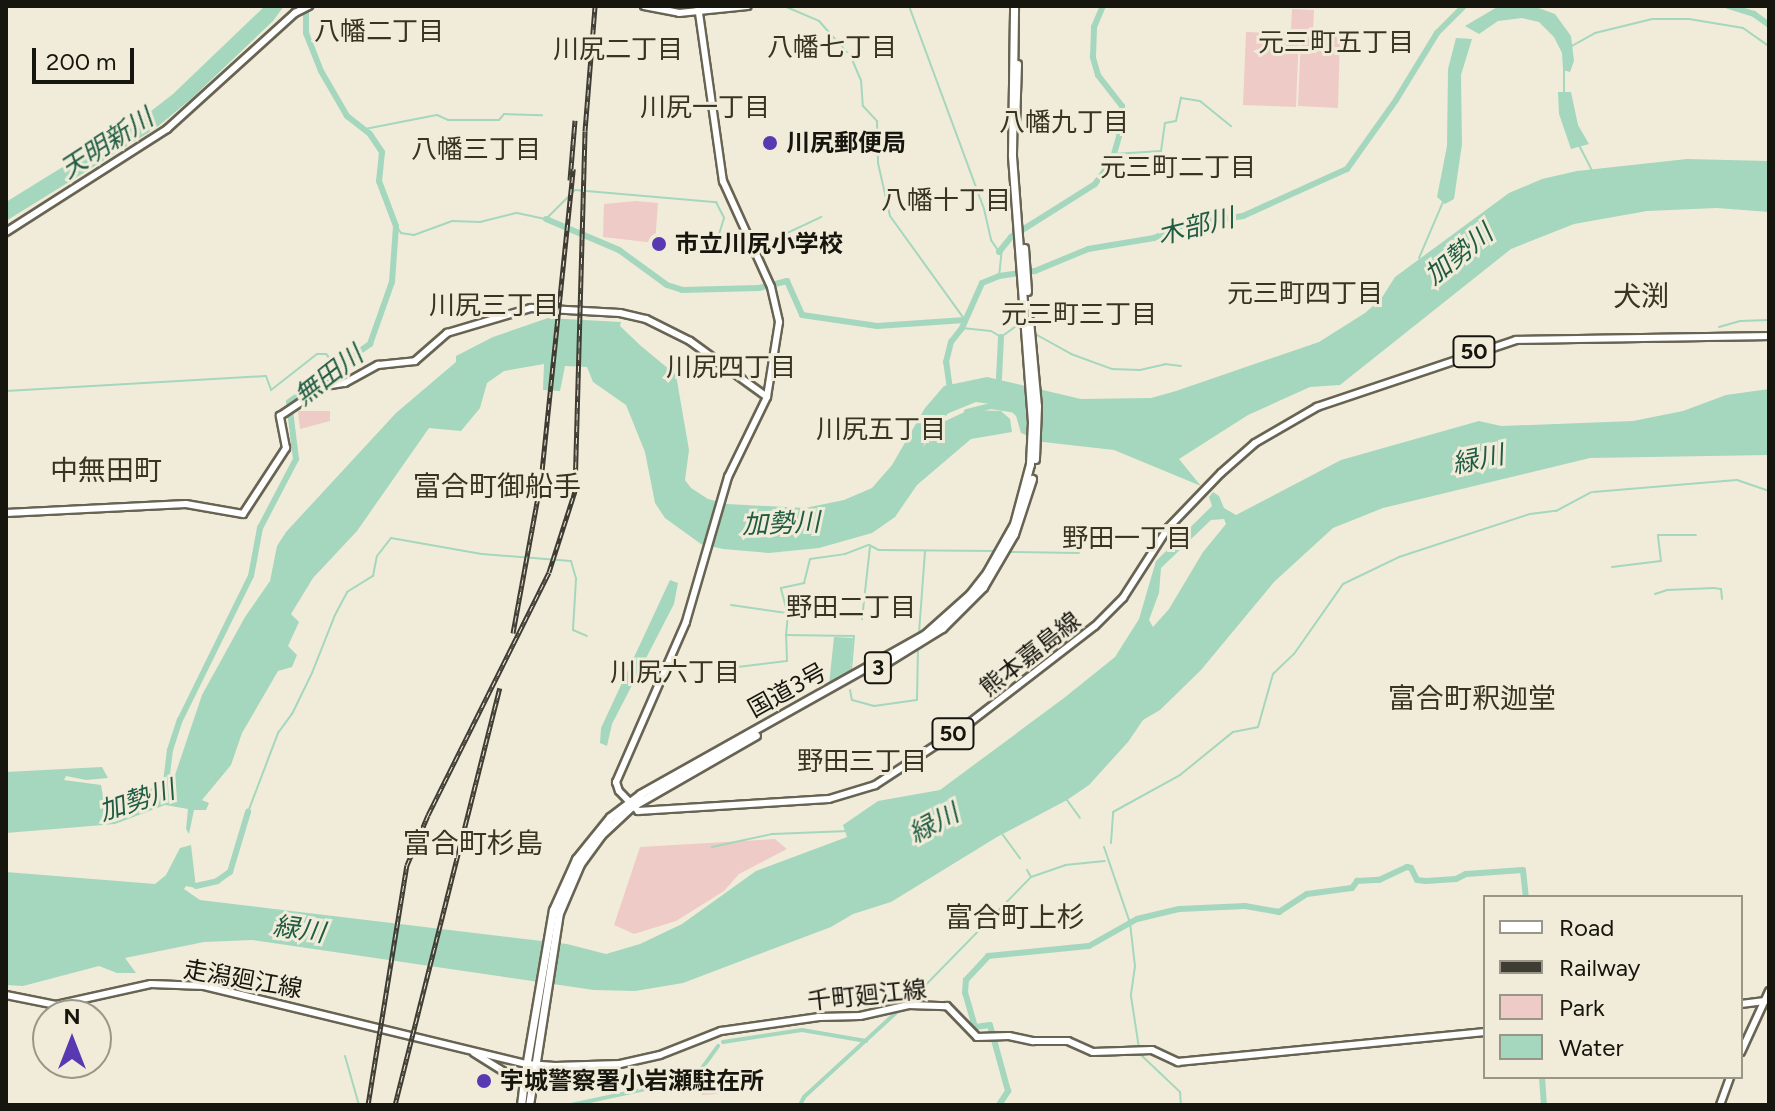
<!DOCTYPE html>
<html>
<head>
<meta charset="utf-8">
<style>
	body { margin:0 }
	#map { position:relative; width:1775px; height:1111px; overflow:hidden; background:#f1ecd9; font-family:Figtree,"Noto Sans JP",sans-serif }
	div>[style] { position:absolute }
	[style*='--x'] { left:calc(var(--x)*1px); top:calc(var(--y)*1px); width:calc(var(--w)*1px); rotate:calc(var(--a)*1deg) }
	.green>* { inset:0; background:#eecbc6 }
	.water>* { inset:0; background:#a4d7bd }
	.stream>* { height:2px; margin:-1px; padding:0 1px; transform-origin:1px; border-radius:1px; background:#a4d7bd }
	.canal>* { height:4px; margin:-2px; padding:0 2px; transform-origin:2px; border-radius:2px; background:#a4d7bd }
	.river>* { height:6px; margin:-3px; padding:0 3px; transform-origin:3px; border-radius:3px; background:#a4d7bd }
	.roads { filter:drop-shadow(2px 0 #686453) drop-shadow(-2px 0 #686453) drop-shadow(0 2px #686453) drop-shadow(0 -2px #686453) }
	.major>* { height:6px; margin:-3px; padding:0 3px; transform-origin:3px; border-radius:3px; background:#fff }
	.highway>* { height:7px; margin:-3.5px; padding:0 3.5px; transform-origin:3.5px; border-radius:3.5px; background:#fff }
	.rail>* { height:5px; margin-top:-2.5px; transform-origin:0; background:repeating-linear-gradient(90deg,#f1ecd9 0 6px,#3e3c33 0 12px); box-sizing:border-box; border-block:2px solid #3e3c33 }
	.bridges { filter:drop-shadow(2px 0 #686453) drop-shadow(-2px 0 #686453) drop-shadow(0 2px #686453) drop-shadow(0 -2px #686453) }
	.highway-bridge>* { height:7px; margin:-3.5px; padding:0 3.5px; transform-origin:3.5px; border-radius:3.5px; background:#fff }
	.dots>* { width:22px; height:22px; translate:-50% -50%; box-sizing:border-box; border:4px solid #f1ecd9; border-radius:50% }
	span { translate:-50% -50%; white-space:nowrap; text-align:center; line-height:1.15; -webkit-text-stroke:6px #f1ecd9; paint-order:stroke }
	.shield-label span { padding:2px 6px; background:#f1ecd9; border:2px solid; border-radius:6px; -webkit-text-stroke-width:0 }
	.shield-label { font-size:22px; color:#16150e; font-weight:700 }
	.poi-label { font-size:24px; color:#16150e; font-weight:700 }
	.left { translate:0 -50%; text-align:left }
	.street-label { font-size:24px; color:#16150e }
	.neighbourhood-label { font-size:26px; color:#383424 }
	.water-label { font-size:26px; color:#1f5c43; font-style:italic }
	.quarter-label { font-size:28px; color:#383424 }
	.frame { position:absolute; inset:0; border:8px solid #16150e; pointer-events:none }
	.legend { position:absolute; left:1483px; top:895px; width:260px; height:184px; box-sizing:border-box; background:#f1ecd9; border:2px solid #999688; margin:0; padding:10px 14px; list-style:none; font-size:24px; color:#16150e }
	.legend li { display:flex; align-items:center; gap:16px; height:40px }
	.legend b { width:40px; border:2px solid #999688 }
	.north { position:absolute; left:32px; top:999px; width:80px; height:80px; box-sizing:border-box; background:#f1ecd9; border:2px solid #999688; border-radius:50%; rotate:0deg; font-size:22px; font-weight:700; line-height:32px; text-align:center; color:#16150e }
	.north::after { content:''; display:block; margin:auto; width:28px; height:36px; background:#5939b1; clip-path:polygon(50% 0,100% 100%,50% 72%,0 100%) }
	.scale { position:absolute; left:32px; top:48px; width:102px; height:36px; box-sizing:border-box; border:4px solid #16150e; border-top:0; padding-left:10px; font-size:24px; line-height:28px; white-space:nowrap; color:#16150e; -webkit-text-stroke:6px #f1ecd9; paint-order:stroke }
</style>
</head>
<body>
<div id="map">
	<div class="green">
		<i style="clip-path:polygon(1292px 9px,1314px 10px,1313px 31px,1291px 29px)"></i>
		<i style="clip-path:polygon(1246px 32px,1299px 34px,1296px 107px,1243px 105px)"></i>
		<i style="clip-path:polygon(1301px 34px,1340px 36px,1338px 108px,1298px 106px)"></i>
		<i style="clip-path:polygon(636px 201px,658px 203px,655px 243px,603px 237px,604px 204px)"></i>
		<i style="clip-path:polygon(298px 411px,330px 411px,330px 421px,300px 429px)"></i>
		<i style="clip-path:polygon(775px 839px,787px 849px,739px 874px,724px 891px,676px 921px,634px 934px,614px 925px,640px 847px)"></i>
		<i style="clip-path:polygon(717px 1074px,717px 1094px,702px 1095px,701px 1075px)"></i>
	</div>
	<div class="water">
		<i style="clip-path:polygon(265px 6px,284px 6px,273px 21px,191px 99px,156px 128px,6px 221px,6px 202px,142px 118px,173px 94px)"></i>
		<i style="clip-path:polygon(1499px 6px,1533px 6px,1555px 14px,1571px 36px,1574px 61px,1570px 72px,1563px 70px,1562px 53px,1554px 37px,1539px 22px,1522px 18px,1498px 21px,1479px 34px,1465px 26px)"></i>
		<i style="clip-path:polygon(1456px 38px,1472px 39px,1461px 75px,1462px 144px,1454px 199px,1445px 204px,1437px 197px,1447px 146px,1448px 69px)"></i>
		<i style="clip-path:polygon(1558px 92px,1571px 92px,1578px 125px,1589px 144px,1571px 149px,1559px 114px)"></i>
		<i style="clip-path:polygon(1687px 159px,1769px 161px,1769px 212px,1717px 208px,1647px 211px,1574px 224px,1511px 249px,1340px 385px,1310px 387px,1248px 415px,1179px 459px,1201px 486px,1114px 450px,1043px 442px,1021px 433px,1016px 416px,1006px 406px,976px 402px,949px 413px,936px 424px,933px 421px,930px 424px,919px 462px,943px 422px,969px 410px,1001px 411px,1010px 419px,1012px 432px,971px 439px,917px 485px,895px 517px,872px 533px,819px 548px,769px 553px,723px 549px,701px 544px,665px 518px,655px 503px,645px 452px,626px 405px,593px 382px,587px 367px,565px 366px,560px 391px,543px 390px,544px 364px,504px 371px,487px 383px,480px 408px,461px 431px,429px 428px,357px 531px,313px 578px,291px 614px,299px 622px,288px 646px,297px 655px,292px 667px,278px 671px,242px 733px,231px 765px,202px 800px,209px 803px,206px 810px,194px 810px,189px 834px,186px 829px,188px 809px,165px 805px,115px 824px,6px 833px,6px 772px,102px 767px,108px 778px,86px 780px,66px 776px,64px 780px,101px 785px,104px 802px,139px 794px,174px 778px,202px 695px,245px 617px,270px 581px,277px 546px,286px 532px,396px 413px,456px 362px,456px 356px,493px 337px,548px 318px,621px 322px,620px 326px,641px 346px,676px 375px,689px 450px,685px 480px,691px 488px,708px 499px,727px 504px,805px 508px,844px 500px,872px 488px,892px 465px,925px 408px,944px 386px,987px 377px,1081px 399px,1151px 398px,1176px 391px,1319px 342px,1365px 313px,1381px 299px,1395px 277px,1509px 193px,1542px 179px,1577px 171px)"></i>
		<i style="clip-path:polygon(evenodd,1769px 389px,1769px 455px,1590px 458px,1383px 508px,1333px 528px,1274px 582px,1201px 670px,1160px 710px,1143px 720px,1128px 742px,1089px 785px,1067px 800px,997px 837px,891px 902px,853px 914px,831px 927px,683px 983px,635px 991px,594px 990px,252px 940px,204px 942px,125px 958px,136px 973px,117px 973px,99px 966px,23px 986px,6px 985px,6px 872px,155px 884px,166px 875px,180px 848px,191px 845px,196px 888px,186px 886px,184px 889px,200px 900px,567px 944px,606px 954px,640px 944px,682px 924px,756px 871px,847px 837px,843px 825px,878px 801px,940px 790px,1064px 698px,1115px 657px,1139px 619px,1156px 561px,1212px 506px,1209px 497px,1213px 492px,1219px 496px,1224px 508px,1236px 515px,1341px 460px,1479px 421px,1501px 426px,1633px 421px,1683px 411px,1726px 395px,1769px 389px,1224px 519px,1226px 524px,1203px 552px,1169px 609px,1153px 627px,1149px 620px,1159px 593px,1161px 568px,1211px 520px,1224px 519px)"></i>
		<i style="clip-path:polygon(670px 580px,678px 583px,674px 604px,612px 724px,607px 746px,600px 743px,601px 728px)"></i>
		<i style="clip-path:polygon(834px 637px,853px 638px,850px 670px,829px 685px)"></i>
	</div>
	<div class="stream">
		<i style="--x:784;--y:6;--w:38;--a:23"></i>
		<i style="--x:819;--y:21;--w:48;--a:48.4"></i>
		<i style="--x:851;--y:57;--w:25;--a:67"></i>
		<i style="--x:861;--y:80;--w:26;--a:86"></i>
		<i style="--x:863;--y:106;--w:21;--a:47"></i>
		<i style="--x:877;--y:121;--w:42;--a:88.6"></i>
		<i style="--x:878;--y:163;--w:54;--a:77.2"></i>
		<i style="--x:890;--y:216;--w:128;--a:54.2"></i>
		<i style="--x:909;--y:6;--w:216;--a:69.7"></i>
		<i style="--x:984;--y:209;--w:32;--a:77"></i>
		<i style="--x:991;--y:240;--w:14;--a:56"></i>
		<i style="--x:999;--y:252;--w:5;--a:-53"></i>
		<i style="--x:1002;--y:248;--w:28;--a:96"></i>
		<i style="--x:1570;--y:47;--w:29;--a:-29"></i>
		<i style="--x:1595;--y:33;--w:59;--a:-13.8"></i>
		<i style="--x:1652;--y:19;--w:37;--a:0"></i>
		<i style="--x:1689;--y:19;--w:55;--a:9.5"></i>
		<i style="--x:1743;--y:28;--w:32;--a:35"></i>
		<i style="--x:1564;--y:68;--w:25;--a:90"></i>
		<i style="--x:365;--y:129;--w:73;--a:-11"></i>
		<i style="--x:437;--y:115;--w:12;--a:24"></i>
		<i style="--x:448;--y:120;--w:51;--a:0"></i>
		<i style="--x:499;--y:120;--w:8;--a:-50"></i>
		<i style="--x:504;--y:114;--w:38;--a:2"></i>
		<i style="--x:1579;--y:145;--w:29;--a:63"></i>
		<i style="--x:1114;--y:154;--w:47;--a:-3.7"></i>
		<i style="--x:1161;--y:151;--w:28;--a:-82"></i>
		<i style="--x:1165;--y:123;--w:11;--a:-10"></i>
		<i style="--x:1176;--y:121;--w:24;--a:-78"></i>
		<i style="--x:1181;--y:98;--w:19;--a:9"></i>
		<i style="--x:1200;--y:101;--w:40;--a:39"></i>
		<i style="--x:396;--y:226;--w:9;--a:54"></i>
		<i style="--x:401;--y:233;--w:13;--a:9"></i>
		<i style="--x:414;--y:235;--w:40;--a:-20.2"></i>
		<i style="--x:452;--y:221;--w:28;--a:2"></i>
		<i style="--x:480;--y:222;--w:38;--a:-14"></i>
		<i style="--x:517;--y:213;--w:30;--a:12"></i>
		<i style="--x:546;--y:219;--w:41;--a:-45"></i>
		<i style="--x:575;--y:190;--w:142;--a:4.9"></i>
		<i style="--x:716;--y:202;--w:18;--a:63"></i>
		<i style="--x:724;--y:218;--w:21;--a:107"></i>
		<i style="--x:718;--y:238;--w:11;--a:27"></i>
		<i style="--x:728;--y:243;--w:40;--a:-1.4"></i>
		<i style="--x:768;--y:242;--w:59;--a:-25.3"></i>
		<i style="--x:1419;--y:258;--w:61;--a:-66.8"></i>
		<i style="--x:1719;--y:327;--w:22;--a:-16"></i>
		<i style="--x:1740;--y:321;--w:29;--a:-2"></i>
		<i style="--x:962;--y:328;--w:29;--a:6"></i>
		<i style="--x:991;--y:331;--w:12;--a:31"></i>
		<i style="--x:1001;--y:337;--w:19;--a:-36"></i>
		<i style="--x:1037;--y:335;--w:39;--a:29"></i>
		<i style="--x:1071;--y:354;--w:44;--a:20.1"></i>
		<i style="--x:1112;--y:369;--w:28;--a:2"></i>
		<i style="--x:1140;--y:370;--w:26;--a:-13"></i>
		<i style="--x:1165;--y:364;--w:16;--a:7"></i>
		<i style="--x:6;--y:391;--w:260;--a:-3.3"></i>
		<i style="--x:266;--y:376;--w:15;--a:70"></i>
		<i style="--x:271;--y:390;--w:58;--a:-38"></i>
		<i style="--x:317;--y:354;--w:9;--a:0"></i>
		<i style="--x:326;--y:354;--w:18;--a:49"></i>
		<i style="--x:1593;--y:492;--w:144;--a:-4.8"></i>
		<i style="--x:1737;--y:480;--w:34;--a:19"></i>
		<i style="--x:1010;--y:552;--w:69;--a:0.8"></i>
		<i style="--x:1612;--y:567;--w:49;--a:-7"></i>
		<i style="--x:1661;--y:561;--w:26;--a:-97"></i>
		<i style="--x:1658;--y:535;--w:38;--a:0"></i>
		<i style="--x:1655;--y:594;--w:13;--a:-18"></i>
		<i style="--x:1667;--y:590;--w:47;--a:-2.4"></i>
		<i style="--x:1714;--y:588;--w:7;--a:8"></i>
		<i style="--x:1721;--y:589;--w:10;--a:84"></i>
		<i style="--x:731;--y:605;--w:56;--a:8.3"></i>
		<i style="--x:862;--y:619;--w:72;--a:-83.7"></i>
		<i style="--x:919;--y:633;--w:82;--a:-85.8"></i>
		<i style="--x:786;--y:636;--w:21;--a:-85"></i>
		<i style="--x:788;--y:615;--w:28;--a:-105"></i>
		<i style="--x:781;--y:588;--w:24;--a:-12"></i>
		<i style="--x:804;--y:583;--w:25;--a:-76"></i>
		<i style="--x:810;--y:559;--w:35;--a:-8"></i>
		<i style="--x:845;--y:554;--w:26;--a:-21"></i>
		<i style="--x:869;--y:545;--w:11;--a:27"></i>
		<i style="--x:879;--y:550;--w:116;--a:0.5"></i>
		<i style="--x:721;--y:669;--w:66;--a:-6.9"></i>
		<i style="--x:787;--y:661;--w:26;--a:-92"></i>
		<i style="--x:786;--y:635;--w:68;--a:0.8"></i>
		<i style="--x:854;--y:636;--w:36;--a:95"></i>
		<i style="--x:850;--y:690;--w:10;--a:79"></i>
		<i style="--x:852;--y:700;--w:23;--a:15"></i>
		<i style="--x:874;--y:706;--w:43;--a:-7.9"></i>
		<i style="--x:917;--y:700;--w:53;--a:-88.9"></i>
		<i style="--x:1067;--y:800;--w:22;--a:54"></i>
		<i style="--x:248;--y:812;--w:85;--a:-69.2"></i>
		<i style="--x:278;--y:733;--w:24;--a:-54"></i>
		<i style="--x:292;--y:714;--w:46;--a:-64"></i>
		<i style="--x:312;--y:673;--w:62;--a:-68.4"></i>
		<i style="--x:335;--y:615;--w:26;--a:-62"></i>
		<i style="--x:347;--y:592;--w:31;--a:-32"></i>
		<i style="--x:373;--y:576;--w:20;--a:-79"></i>
		<i style="--x:377;--y:556;--w:23;--a:-52"></i>
		<i style="--x:391;--y:538;--w:92;--a:10"></i>
		<i style="--x:482;--y:554;--w:89;--a:4.5"></i>
		<i style="--x:571;--y:561;--w:19;--a:74"></i>
		<i style="--x:576;--y:579;--w:51;--a:93.4"></i>
		<i style="--x:573;--y:630;--w:15;--a:23"></i>
		<i style="--x:1003;--y:835;--w:29;--a:54"></i>
		<i style="--x:1111;--y:843;--w:31;--a:-86"></i>
		<i style="--x:1113;--y:812;--w:77;--a:-28.9"></i>
		<i style="--x:1180;--y:775;--w:68;--a:-39.1"></i>
		<i style="--x:1233;--y:732;--w:25;--a:-11"></i>
		<i style="--x:1258;--y:727;--w:55;--a:-74.2"></i>
		<i style="--x:1273;--y:674;--w:29;--a:-44"></i>
		<i style="--x:1294;--y:654;--w:85;--a:-55"></i>
		<i style="--x:1343;--y:584;--w:62;--a:-25.7"></i>
		<i style="--x:1399;--y:557;--w:138;--a:-18.2"></i>
		<i style="--x:1530;--y:514;--w:26;--a:-7"></i>
		<i style="--x:1556;--y:511;--w:40;--a:-28"></i>
		<i style="--x:712;--y:847;--w:61;--a:-12.2"></i>
		<i style="--x:772;--y:834;--w:77;--a:-2.2"></i>
		<i style="--x:1104;--y:847;--w:80;--a:71.1"></i>
		<i style="--x:1130;--y:923;--w:43;--a:83.4"></i>
		<i style="--x:1135;--y:966;--w:30;--a:98"></i>
		<i style="--x:1131;--y:996;--w:53;--a:81.3"></i>
		<i style="--x:1031;--y:877;--w:36;--a:-19"></i>
		<i style="--x:1065;--y:865;--w:40;--a:-5.7"></i>
		<i style="--x:911;--y:1000;--w:172;--a:-45.7"></i>
		<i style="--x:1031;--y:877;--w:8;--a:-120"></i>
		<i style="--x:1140;--y:1054;--w:55;--a:43.5"></i>
		<i style="--x:1180;--y:1092;--w:13;--a:86"></i>
		<i style="--x:345;--y:1056;--w:51;--a:74.1"></i>
	</div>
	<div class="canal">
		<i style="--x:723;--y:1042;--w:80;--a:-8.6"></i>
		<i style="--x:802;--y:1030;--w:65;--a:9.8"></i>
		<i style="--x:571;--y:1105;--w:120;--a:-12.1"></i>
		<i style="--x:688;--y:1080;--w:10;--a:-29"></i>
		<i style="--x:697;--y:1075;--w:36;--a:-54"></i>
		<i style="--x:800;--y:1105;--w:9;--a:-63"></i>
		<i style="--x:804;--y:1097;--w:127;--a:-42.5"></i>
	</div>
	<div class="river">
		<i style="--x:1728;--y:6;--w:27;--a:17"></i>
		<i style="--x:1754;--y:14;--w:19;--a:36"></i>
		<i style="--x:546;--y:219;--w:79;--a:23"></i>
		<i style="--x:619;--y:250;--w:59;--a:36.1"></i>
		<i style="--x:667;--y:285;--w:16;--a:18"></i>
		<i style="--x:682;--y:290;--w:77;--a:-1.5"></i>
		<i style="--x:759;--y:288;--w:29;--a:-14"></i>
		<i style="--x:787;--y:281;--w:37;--a:66"></i>
		<i style="--x:802;--y:315;--w:76;--a:8.3"></i>
		<i style="--x:877;--y:326;--w:88;--a:-3.9"></i>
		<i style="--x:999;--y:252;--w:19;--a:-51"></i>
		<i style="--x:1011;--y:237;--w:99;--a:-32.2"></i>
		<i style="--x:1095;--y:184;--w:29;--a:-54"></i>
		<i style="--x:1112;--y:161;--w:26;--a:-74"></i>
		<i style="--x:1119;--y:136;--w:30;--a:-84"></i>
		<i style="--x:1122;--y:106;--w:39;--a:-128"></i>
		<i style="--x:1098;--y:75;--w:19;--a:-106"></i>
		<i style="--x:1093;--y:57;--w:30;--a:-88"></i>
		<i style="--x:1094;--y:27;--w:23;--a:-67"></i>
		<i style="--x:999;--y:378;--w:41;--a:-87.2"></i>
		<i style="--x:950;--y:389;--w:27;--a:-98"></i>
		<i style="--x:946;--y:362;--w:21;--a:-76"></i>
		<i style="--x:951;--y:342;--w:18;--a:-52"></i>
		<i style="--x:962;--y:328;--w:49;--a:-66"></i>
		<i style="--x:982;--y:283;--w:18;--a:-22"></i>
		<i style="--x:999;--y:276;--w:36;--a:-8"></i>
		<i style="--x:1035;--y:271;--w:57;--a:-22.5"></i>
		<i style="--x:1088;--y:249;--w:67;--a:-9.5"></i>
		<i style="--x:1154;--y:238;--w:32;--a:-24"></i>
		<i style="--x:1183;--y:225;--w:61;--a:-8.5"></i>
		<i style="--x:1243;--y:216;--w:114;--a:-24.3"></i>
		<i style="--x:1347;--y:169;--w:85;--a:-54.6"></i>
		<i style="--x:1396;--y:100;--w:79;--a:-58.5"></i>
		<i style="--x:1437;--y:33;--w:38;--a:-45"></i>
		<i style="--x:967;--y:412;--w:25;--a:-14"></i>
		<i style="--x:991;--y:406;--w:24;--a:9"></i>
		<i style="--x:914;--y:464;--w:25;--a:-53"></i>
		<i style="--x:165;--y:790;--w:40;--a:-82.9"></i>
		<i style="--x:170;--y:750;--w:32;--a:-72"></i>
		<i style="--x:180;--y:720;--w:161;--a:-63.8"></i>
		<i style="--x:251;--y:576;--w:49;--a:-79.4"></i>
		<i style="--x:260;--y:528;--w:78;--a:-62.4"></i>
		<i style="--x:296;--y:459;--w:57;--a:-97"></i>
		<i style="--x:289;--y:402;--w:100;--a:-35.6"></i>
		<i style="--x:370;--y:344;--w:66;--a:-70.5"></i>
		<i style="--x:392;--y:282;--w:56;--a:-85.9"></i>
		<i style="--x:396;--y:226;--w:48;--a:-110.7"></i>
		<i style="--x:379;--y:181;--w:29;--a:-84"></i>
		<i style="--x:382;--y:152;--w:22;--a:-124"></i>
		<i style="--x:370;--y:134;--w:29;--a:-142"></i>
		<i style="--x:347;--y:116;--w:52;--a:-120"></i>
		<i style="--x:321;--y:71;--w:41;--a:-111.5"></i>
		<i style="--x:306;--y:33;--w:27;--a:-90"></i>
		<i style="--x:196;--y:886;--w:22;--a:-13"></i>
		<i style="--x:217;--y:881;--w:16;--a:-35"></i>
		<i style="--x:230;--y:872;--w:63;--a:-73.3"></i>
		<i style="--x:1542;--y:1077;--w:28;--a:86"></i>
		<i style="--x:999;--y:1105;--w:17;--a:-57"></i>
		<i style="--x:1008;--y:1091;--w:68;--a:-105.3"></i>
		<i style="--x:990;--y:1025;--w:15;--a:172"></i>
		<i style="--x:975;--y:1027;--w:35;--a:-106"></i>
		<i style="--x:965;--y:993;--w:13;--a:-86"></i>
		<i style="--x:966;--y:980;--w:33;--a:-47"></i>
		<i style="--x:988;--y:956;--w:101;--a:-5.7"></i>
		<i style="--x:1089;--y:946;--w:55;--a:-29.4"></i>
		<i style="--x:1137;--y:919;--w:43;--a:-13.4"></i>
		<i style="--x:1179;--y:909;--w:66;--a:-2.6"></i>
		<i style="--x:1245;--y:906;--w:35;--a:10"></i>
		<i style="--x:1279;--y:912;--w:33;--a:-33"></i>
		<i style="--x:1307;--y:894;--w:45;--a:-7.6"></i>
		<i style="--x:1352;--y:888;--w:9;--a:-54"></i>
		<i style="--x:1357;--y:881;--w:22;--a:-3"></i>
		<i style="--x:1379;--y:880;--w:31;--a:-25"></i>
		<i style="--x:1407;--y:867;--w:4;--a:14"></i>
		<i style="--x:1411;--y:868;--w:13;--a:63"></i>
		<i style="--x:1417;--y:880;--w:9;--a:6"></i>
		<i style="--x:1426;--y:881;--w:30;--a:-4"></i>
		<i style="--x:1456;--y:879;--w:11;--a:-27"></i>
		<i style="--x:1466;--y:874;--w:57;--a:-4"></i>
		<i style="--x:1523;--y:870;--w:27;--a:84"></i>
	</div>
	<div class="roads">
		<div class="major">
			<i style="--x:644;--y:6;--w:36;--a:11"></i>
			<i style="--x:679;--y:13;--w:69;--a:-5.8"></i>
			<i style="--x:698;--y:6;--w:177;--a:81.9"></i>
			<i style="--x:723;--y:181;--w:116;--a:65.6"></i>
			<i style="--x:771;--y:287;--w:36;--a:77"></i>
			<i style="--x:779;--y:322;--w:76;--a:99.1"></i>
			<i style="--x:767;--y:397;--w:89;--a:116"></i>
			<i style="--x:728;--y:477;--w:151;--a:106.2"></i>
			<i style="--x:686;--y:622;--w:175;--a:113.6"></i>
			<i style="--x:616;--y:782;--w:9;--a:72"></i>
			<i style="--x:619;--y:791;--w:28;--a:46"></i>
			<i style="--x:638;--y:811;--w:191;--a:-3.6"></i>
			<i style="--x:829;--y:799;--w:48;--a:-16.9"></i>
			<i style="--x:875;--y:785;--w:111;--a:-33.3"></i>
			<i style="--x:968;--y:724;--w:160;--a:-37.7"></i>
			<i style="--x:1095;--y:626;--w:40;--a:-45"></i>
			<i style="--x:1123;--y:598;--w:83;--a:-57.3"></i>
			<i style="--x:1168;--y:528;--w:76;--a:-46.1"></i>
			<i style="--x:1221;--y:473;--w:45;--a:-41.4"></i>
			<i style="--x:1255;--y:443;--w:72;--a:-30.1"></i>
			<i style="--x:1317;--y:407;--w:210;--a:-18.6"></i>
			<i style="--x:1516;--y:340;--w:253;--a:-0.9"></i>
			<i style="--x:6;--y:232;--w:191;--a:-32.6"></i>
			<i style="--x:167;--y:129;--w:173;--a:-42.2"></i>
			<i style="--x:295;--y:13;--w:16;--a:-27"></i>
			<i style="--x:6;--y:513;--w:180;--a:-2.9"></i>
			<i style="--x:186;--y:504;--w:58;--a:10"></i>
			<i style="--x:243;--y:514;--w:79;--a:-56.9"></i>
			<i style="--x:286;--y:448;--w:33;--a:-101"></i>
			<i style="--x:280;--y:416;--w:54;--a:-33.7"></i>
			<i style="--x:325;--y:386;--w:20;--a:-9"></i>
			<i style="--x:345;--y:383;--w:38;--a:-29"></i>
			<i style="--x:378;--y:365;--w:37;--a:-6"></i>
			<i style="--x:415;--y:361;--w:43;--a:-41.2"></i>
			<i style="--x:447;--y:333;--w:88;--a:-16.6"></i>
			<i style="--x:531;--y:308;--w:89;--a:3.2"></i>
			<i style="--x:620;--y:313;--w:27;--a:13"></i>
			<i style="--x:646;--y:319;--w:49;--a:26.6"></i>
			<i style="--x:690;--y:341;--w:95;--a:36"></i>
			<i style="--x:6;--y:995;--w:51;--a:11.3"></i>
			<i style="--x:56;--y:1005;--w:97;--a:-12.5"></i>
			<i style="--x:151;--y:984;--w:53;--a:2.2"></i>
			<i style="--x:204;--y:986;--w:332;--a:13.6"></i>
			<i style="--x:527;--y:1064;--w:28;--a:4"></i>
			<i style="--x:555;--y:1066;--w:65;--a:-1.8"></i>
			<i style="--x:620;--y:1064;--w:41;--a:-12.7"></i>
			<i style="--x:660;--y:1055;--w:66;--a:-21.5"></i>
			<i style="--x:721;--y:1031;--w:99;--a:-8.1"></i>
			<i style="--x:819;--y:1017;--w:41;--a:-1.4"></i>
			<i style="--x:860;--y:1016;--w:50;--a:-12.7"></i>
			<i style="--x:909;--y:1005;--w:38;--a:2"></i>
			<i style="--x:947;--y:1006;--w:43;--a:45.9"></i>
			<i style="--x:977;--y:1037;--w:32;--a:-2"></i>
			<i style="--x:1009;--y:1036;--w:25;--a:12"></i>
			<i style="--x:1033;--y:1041;--w:35;--a:0"></i>
			<i style="--x:1068;--y:1041;--w:27;--a:24"></i>
			<i style="--x:1093;--y:1052;--w:59;--a:-1.9"></i>
			<i style="--x:1152;--y:1050;--w:29;--a:25"></i>
			<i style="--x:1178;--y:1062;--w:308;--a:-5.6"></i>
			<i style="--x:1741;--y:1004;--w:24;--a:-7"></i>
			<i style="--x:1741;--y:1052;--w:67;--a:-65.3"></i>
			<i style="--x:474;--y:1053;--w:39;--a:32"></i>
			<i style="--x:507;--y:1074;--w:45;--a:9"></i>
			<i style="--x:551;--y:1081;--w:65;--a:-13.4"></i>
			<i style="--x:1720;--y:1105;--w:30;--a:-70"></i>
		</div>
		<div class="highway">
			<i style="--x:1015;--y:124;--w:60;--a:-88.1"></i>
			<i style="--x:1024;--y:248;--w:43;--a:86"></i>
			<i style="--x:1029;--y:320;--w:86;--a:84.7"></i>
			<i style="--x:1037;--y:406;--w:53;--a:92.2"></i>
			<i style="--x:869;--y:673;--w:86;--a:-31.7"></i>
			<i style="--x:942;--y:628;--w:58;--a:-45"></i>
			<i style="--x:983;--y:587;--w:61;--a:-59.7"></i>
			<i style="--x:1014;--y:534;--w:58;--a:-71.9"></i>
			<i style="--x:525;--y:1073;--w:165;--a:-80.3"></i>
			<i style="--x:553;--y:910;--w:56;--a:-65.7"></i>
			<i style="--x:576;--y:859;--w:54;--a:-51"></i>
			<i style="--x:610;--y:817;--w:38;--a:-37"></i>
			<i style="--x:640;--y:794;--w:327;--a:-29.3"></i>
			<i style="--x:925;--y:634;--w:60;--a:-41.6"></i>
			<i style="--x:970;--y:594;--w:28;--a:-52"></i>
			<i style="--x:987;--y:572;--w:55;--a:-60.6"></i>
			<i style="--x:1014;--y:524;--w:62;--a:-75.1"></i>
			<i style="--x:1030;--y:464;--w:42;--a:-87.3"></i>
			<i style="--x:1032;--y:422;--w:268;--a:-94.3"></i>
			<i style="--x:1012;--y:155;--w:149;--a:-89.2"></i>
			<i style="--x:534;--y:1074;--w:163;--a:-81.2"></i>
			<i style="--x:559;--y:913;--w:53;--a:-66.8"></i>
			<i style="--x:580;--y:864;--w:36;--a:-54"></i>
			<i style="--x:601;--y:835;--w:41;--a:-43"></i>
			<i style="--x:631;--y:807;--w:144;--a:-29.9"></i>
			<i style="--x:521;--y:1105;--w:25;--a:-83"></i>
			<i style="--x:529;--y:1105;--w:24;--a:-81"></i>
		</div>
	</div>
	<div class="rail">
		<i style="--x:570;--y:180;--w:60;--a:-85.2"></i>
		<i style="--x:513;--y:633;--w:155;--a:-79.6"></i>
		<i style="--x:541;--y:481;--w:314;--a:-84.1"></i>
		<i style="--x:368;--y:1105;--w:243;--a:-80.8"></i>
		<i style="--x:407;--y:865;--w:54;--a:-67.2"></i>
		<i style="--x:428;--y:815;--w:271;--a:-63.5"></i>
		<i style="--x:549;--y:572;--w:85;--a:-72.2"></i>
		<i style="--x:575;--y:491;--w:360;--a:-88.4"></i>
		<i style="--x:585;--y:131;--w:125;--a:-85.4"></i>
		<i style="--x:395;--y:1105;--w:430;--a:-75.9"></i>
	</div>
	<div class="bridges">
		<div class="highway-bridge">
			<i style="--x:524;--y:1080;--w:7;--a:-82"></i>
			<i style="--x:533;--y:1081;--w:7;--a:-82"></i>
		</div>
	</div>
	<div class="dots">
		<i style="left:770px;top:143px;background:#5939b1"></i>
		<i style="left:659px;top:244px;background:#5939b1"></i>
		<i style="left:484px;top:1081px;background:#5939b1"></i>
	</div>
	<div class="shield-label">
		<span style="left:1474px;top:352px">50</span>
		<span style="left:878px;top:668px">3</span>
		<span style="left:953px;top:734px">50</span>
	</div>
	<div class="poi-label">
		<span class="left" style="left:786px;top:143px">川尻郵便局</span>
		<span class="left" style="left:675px;top:244px">市立川尻小学校</span>
		<span class="left" style="left:500px;top:1081px">宇城警察署小岩瀬駐在所</span>
	</div>
	<div class="street-label">
		<span style="left:1030px;top:654px;rotate:-38deg">熊本嘉島線</span>
		<span style="left:787px;top:690px;rotate:-29deg">国道3号</span>
		<span style="left:243px;top:979px;rotate:10deg">走潟廻江線</span>
		<span style="left:867px;top:995px;rotate:-6deg">千町廻江線</span>
	</div>
	<div class="neighbourhood-label">
		<span style="left:379px;top:32px">八幡二丁目</span>
		<span style="left:1336px;top:43px">元三町五丁目</span>
		<span style="left:832px;top:48px">八幡七丁目</span>
		<span style="left:618px;top:50px">川尻二丁目</span>
		<span style="left:705px;top:108px">川尻一丁目</span>
		<span style="left:1064px;top:123px">八幡九丁目</span>
		<span style="left:476px;top:150px">八幡三丁目</span>
		<span style="left:1178px;top:168px">元三町二丁目</span>
		<span style="left:946px;top:201px">八幡十丁目</span>
		<span style="left:1305px;top:294px">元三町四丁目</span>
		<span style="left:494px;top:306px">川尻三丁目</span>
		<span style="left:1079px;top:315px">元三町三丁目</span>
		<span style="left:731px;top:368px">川尻四丁目</span>
		<span style="left:881px;top:430px">川尻五丁目</span>
		<span style="left:1127px;top:539px">野田一丁目</span>
		<span style="left:851px;top:608px">野田二丁目</span>
		<span style="left:675px;top:673px">川尻六丁目</span>
		<span style="left:862px;top:762px">野田三丁目</span>
	</div>
	<div class="water-label">
		<span style="left:107px;top:144px;rotate:-33deg">天明新川</span>
		<span style="left:1196px;top:227px;rotate:-14deg">木部川</span>
		<span style="left:1459px;top:255px;rotate:-39deg">加勢川</span>
		<span style="left:329px;top:376px;rotate:-38deg">無田川</span>
		<span style="left:1478px;top:460px;rotate:-12deg">緑川</span>
		<span style="left:781px;top:524px;rotate:-2deg">加勢川</span>
		<span style="left:137px;top:801px;rotate:-18deg">加勢川</span>
		<span style="left:934px;top:824px;rotate:-28deg">緑川</span>
		<span style="left:299px;top:930px;rotate:8deg">緑川</span>
	</div>
	<div class="quarter-label">
		<span style="left:1641px;top:296px">犬渕</span>
		<span style="left:106px;top:470px">中無田町</span>
		<span style="left:497px;top:486px">富合町御船手</span>
		<span style="left:1472px;top:698px">富合町釈迦堂</span>
		<span style="left:473px;top:843px">富合町杉島</span>
		<span style="left:1015px;top:917px">富合町上杉</span>
	</div>
	<div class="frame"></div>
	<ul class="legend">
	<li><b style="height:10px;background:#fff"></b>Road</li>
	<li><b style="height:10px;background:#3e3c33"></b>Railway</li>
	<li><b style="height:22px;background:#eecbc6"></b>Park</li>
	<li><b style="height:22px;background:#a4d7bd"></b>Water</li>
	</ul>
	<div class="north">N</div>
	<div class="scale">200 m</div>
</div>
</body>
</html>
